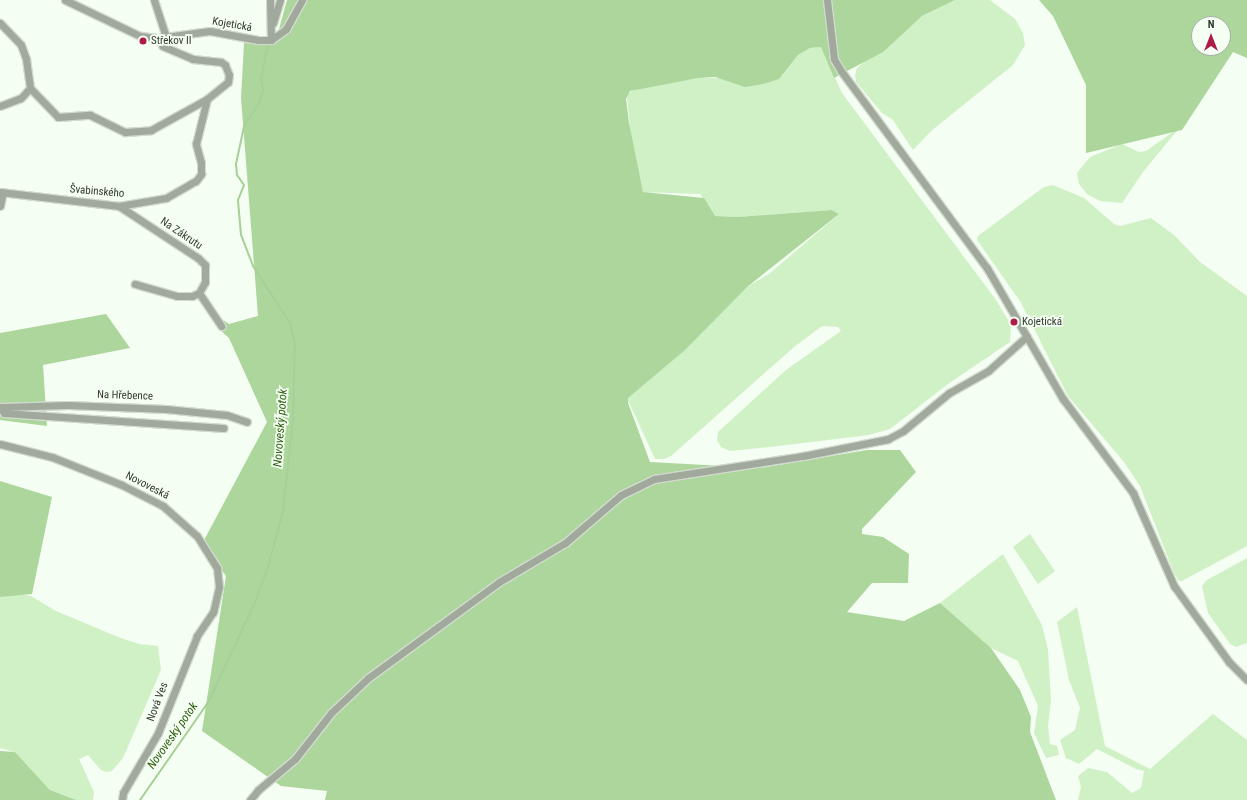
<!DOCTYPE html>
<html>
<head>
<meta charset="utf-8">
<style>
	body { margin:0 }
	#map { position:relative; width:1247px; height:800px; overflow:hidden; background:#f5fef2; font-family:"Roboto Condensed",sans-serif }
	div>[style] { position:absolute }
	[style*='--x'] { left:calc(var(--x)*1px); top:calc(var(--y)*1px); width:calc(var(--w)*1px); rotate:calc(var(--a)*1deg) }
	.green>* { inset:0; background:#d0f0c5 }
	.forest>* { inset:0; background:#acd69b }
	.stream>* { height:2px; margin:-1px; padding:0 1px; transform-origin:1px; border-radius:1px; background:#a6d096 }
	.roads { filter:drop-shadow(1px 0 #d2dbcf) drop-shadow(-1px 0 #d2dbcf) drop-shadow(0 1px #d2dbcf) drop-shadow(0 -1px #d2dbcf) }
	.minor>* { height:7px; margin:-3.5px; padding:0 3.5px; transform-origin:3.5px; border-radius:3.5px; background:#a0a99c }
	.dots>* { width:11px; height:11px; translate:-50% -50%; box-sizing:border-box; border:2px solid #f5fef2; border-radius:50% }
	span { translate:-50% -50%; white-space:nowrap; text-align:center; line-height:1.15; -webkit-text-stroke:3.5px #f5fef2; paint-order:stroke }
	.street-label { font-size:11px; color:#313a2e }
	.poi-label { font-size:11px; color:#313a2e }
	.left { translate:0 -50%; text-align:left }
	.water-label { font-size:12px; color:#2e6112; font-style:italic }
	.north { position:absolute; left:1191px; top:16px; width:40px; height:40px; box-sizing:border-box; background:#f5fef2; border:1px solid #a7b0a4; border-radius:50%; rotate:0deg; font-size:11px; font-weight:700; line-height:16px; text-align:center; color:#313a2e }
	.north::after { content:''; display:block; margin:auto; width:14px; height:18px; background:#ae1b47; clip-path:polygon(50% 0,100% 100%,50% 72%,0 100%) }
</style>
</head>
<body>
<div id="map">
	<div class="green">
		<i style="clip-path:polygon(955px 0,990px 0,1015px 19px,1023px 33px,1025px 45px,1013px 65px,931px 131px,913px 150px,893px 120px,882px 113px,856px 82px,855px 75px,857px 68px,864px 62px,922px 16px)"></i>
		<i style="clip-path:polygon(821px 47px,842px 93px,996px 300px,1011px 325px,1010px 342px,948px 384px,890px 429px,869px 435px,770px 447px,730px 451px,721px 447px,717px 440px,718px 432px,786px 370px,841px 331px,838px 327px,822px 326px,794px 347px,671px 456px,664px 459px,655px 459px,627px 398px,740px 291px,769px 274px,839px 214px,832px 210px,737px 217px,715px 216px,711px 215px,707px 204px,700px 194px,643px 192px,631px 140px,627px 95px,634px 89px,698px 78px,779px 79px,798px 55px,810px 48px)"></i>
		<i style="clip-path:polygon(1180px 127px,1143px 172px,1122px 203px,1100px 201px,1087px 194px,1079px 184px,1077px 173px,1090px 157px,1122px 144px,1139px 152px,1146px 151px)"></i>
		<i style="clip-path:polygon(1053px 185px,1084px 198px,1114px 224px,1120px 226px,1151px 218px,1174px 235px,1200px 262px,1247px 296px,1247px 546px,1182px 581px,1179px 581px,1174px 573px,1140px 486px,1124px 462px,1068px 396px,1020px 301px,977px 240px,978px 236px,1044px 187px)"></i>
		<i style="clip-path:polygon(1030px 534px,1055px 571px,1038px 584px,1013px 547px)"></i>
		<i style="clip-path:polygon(1003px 554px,1042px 625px,1048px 650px,1051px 700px,1048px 726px,1050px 744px,1057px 746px,1059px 755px,1046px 758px,1034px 733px,1038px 706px,1018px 661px,991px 648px,940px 603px)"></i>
		<i style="clip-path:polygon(1247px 558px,1247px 643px,1236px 647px,1230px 644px,1208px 613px,1202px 586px,1207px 580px)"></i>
		<i style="clip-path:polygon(17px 594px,31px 596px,56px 611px,118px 637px,139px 644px,158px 646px,161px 670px,123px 758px,112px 771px,106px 772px,101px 770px,88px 755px,79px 759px,94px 792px,93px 800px,76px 800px,50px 790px,15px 752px,0 748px,0 597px)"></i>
		<i style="clip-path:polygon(1077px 607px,1105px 746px,1150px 769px,1213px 714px,1247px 740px,1247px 800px,1078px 800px,1081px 787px,1078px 776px,1088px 768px,1107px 772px,1132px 793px,1141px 788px,1144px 771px,1136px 769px,1097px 749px,1079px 764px,1066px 758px,1060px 740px,1075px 730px,1080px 708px,1069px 680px,1057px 622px)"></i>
	</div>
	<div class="forest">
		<i style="clip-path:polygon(287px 0,955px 0,922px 16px,883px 52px,834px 78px,821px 47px,810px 48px,798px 55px,779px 79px,763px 84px,745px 87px,715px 77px,698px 78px,630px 91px,626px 99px,629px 123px,643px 192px,704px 198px,715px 216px,737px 217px,832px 210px,839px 214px,747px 287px,685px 350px,628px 398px,628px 403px,650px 462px,760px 468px,867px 450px,900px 450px,916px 472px,862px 529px,862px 534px,883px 537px,909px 554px,908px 583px,872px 583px,847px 612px,904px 621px,940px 603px,991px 648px,1020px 690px,1031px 717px,1030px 732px,1056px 800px,325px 800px,327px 791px,281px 786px,202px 731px,226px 576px,202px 544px,267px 422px,229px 338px,219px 329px,202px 305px,229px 324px,258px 316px,241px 98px,244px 43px,259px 44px,276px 40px)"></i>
		<i style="clip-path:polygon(evenodd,1039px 0,1247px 0,1247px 58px,1233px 52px,1182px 130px,1086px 153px,1086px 85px,1053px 16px,1039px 0,1199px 24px,1223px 24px,1223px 48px,1199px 48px,1199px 24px)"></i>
		<i style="clip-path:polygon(106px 314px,130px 348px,43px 365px,47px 426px,0 420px,0 333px)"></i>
		<i style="clip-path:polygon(0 481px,52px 497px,32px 594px,0 597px)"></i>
		<i style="clip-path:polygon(0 751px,15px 752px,50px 790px,76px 800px,0 800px)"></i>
	</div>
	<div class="stream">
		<i style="--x:140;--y:800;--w:121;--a:-55.1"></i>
		<i style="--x:209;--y:701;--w:111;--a:-65"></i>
		<i style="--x:256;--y:600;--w:35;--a:-70"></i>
		<i style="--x:268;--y:567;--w:58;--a:-75"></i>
		<i style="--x:283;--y:511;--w:93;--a:-83.8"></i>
		<i style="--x:293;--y:419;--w:75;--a:-88.5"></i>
		<i style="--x:295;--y:344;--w:22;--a:-103"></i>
		<i style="--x:290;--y:323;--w:68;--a:-123"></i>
		<i style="--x:253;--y:266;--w:33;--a:-111"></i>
		<i style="--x:241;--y:235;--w:35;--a:-95"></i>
		<i style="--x:238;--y:200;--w:16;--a:-68"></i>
		<i style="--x:244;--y:185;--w:12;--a:-125"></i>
		<i style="--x:237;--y:175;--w:11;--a:-95"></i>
		<i style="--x:236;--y:164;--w:39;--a:-78"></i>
		<i style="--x:244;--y:126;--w:25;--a:-56"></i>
		<i style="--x:258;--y:105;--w:15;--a:-70"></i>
		<i style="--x:263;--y:91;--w:13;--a:-99"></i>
		<i style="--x:261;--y:78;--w:34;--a:-78"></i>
	</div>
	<div class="roads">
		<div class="minor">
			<i style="--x:65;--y:0;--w:83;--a:25.6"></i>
			<i style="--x:140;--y:36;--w:18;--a:6"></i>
			<i style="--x:158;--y:38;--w:52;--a:-7.7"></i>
			<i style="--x:210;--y:31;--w:49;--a:10.6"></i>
			<i style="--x:258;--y:40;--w:13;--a:0"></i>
			<i style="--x:271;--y:40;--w:19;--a:-36"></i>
			<i style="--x:286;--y:29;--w:33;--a:-61"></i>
			<i style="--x:154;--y:0;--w:39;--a:72"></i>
			<i style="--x:270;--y:0;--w:40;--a:88.6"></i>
			<i style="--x:827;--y:0;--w:59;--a:83.2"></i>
			<i style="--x:834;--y:59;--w:14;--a:60"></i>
			<i style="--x:841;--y:71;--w:245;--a:53.5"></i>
			<i style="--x:987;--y:268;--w:151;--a:59.9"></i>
			<i style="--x:1063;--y:399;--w:117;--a:53.3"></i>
			<i style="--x:1133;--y:493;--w:102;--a:66.2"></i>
			<i style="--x:1174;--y:586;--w:94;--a:54.1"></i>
			<i style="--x:1229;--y:662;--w:25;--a:45"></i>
			<i style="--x:0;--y:23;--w:30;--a:46"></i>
			<i style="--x:21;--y:45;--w:15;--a:70"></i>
			<i style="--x:26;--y:59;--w:29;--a:82"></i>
			<i style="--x:273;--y:23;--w:24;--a:-73"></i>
			<i style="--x:30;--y:88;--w:40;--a:46"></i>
			<i style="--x:58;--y:117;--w:32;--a:-4"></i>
			<i style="--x:90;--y:115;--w:39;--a:26"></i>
			<i style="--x:125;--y:132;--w:26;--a:-4"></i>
			<i style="--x:151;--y:130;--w:64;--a:-29"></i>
			<i style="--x:207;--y:99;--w:27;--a:-39"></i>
			<i style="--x:228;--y:82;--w:7;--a:-82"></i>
			<i style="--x:229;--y:75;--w:11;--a:-112"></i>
			<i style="--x:225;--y:65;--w:5;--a:-143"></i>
			<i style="--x:221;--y:62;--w:28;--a:-174"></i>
			<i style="--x:193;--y:59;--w:33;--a:-157"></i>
			<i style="--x:163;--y:46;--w:9;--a:-122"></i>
			<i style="--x:0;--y:106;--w:22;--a:-21"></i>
			<i style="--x:21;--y:98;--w:13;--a:-48"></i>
			<i style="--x:0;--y:192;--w:120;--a:6.7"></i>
			<i style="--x:119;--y:206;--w:48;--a:-9.7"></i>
			<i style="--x:166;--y:198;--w:34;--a:-30"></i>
			<i style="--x:196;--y:181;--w:9;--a:-54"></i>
			<i style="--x:201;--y:174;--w:11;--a:-90"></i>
			<i style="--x:201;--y:163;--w:20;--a:-105"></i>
			<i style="--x:196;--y:144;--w:46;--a:-76.3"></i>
			<i style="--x:0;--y:206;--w:14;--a:-78"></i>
			<i style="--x:119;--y:206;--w:95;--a:33.4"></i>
			<i style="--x:198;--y:258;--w:10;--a:45"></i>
			<i style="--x:205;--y:265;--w:17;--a:90"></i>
			<i style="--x:205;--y:282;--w:13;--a:119"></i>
			<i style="--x:199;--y:293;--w:8;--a:157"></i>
			<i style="--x:192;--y:296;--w:15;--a:180"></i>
			<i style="--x:177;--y:296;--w:44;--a:-164.1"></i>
			<i style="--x:199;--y:293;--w:40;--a:56"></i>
			<i style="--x:0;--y:407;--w:68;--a:-1.7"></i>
			<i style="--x:68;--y:405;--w:98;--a:2.3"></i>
			<i style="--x:166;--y:409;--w:61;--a:5.6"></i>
			<i style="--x:227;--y:415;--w:21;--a:19"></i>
			<i style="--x:0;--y:407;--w:7;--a:56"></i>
			<i style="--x:4;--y:413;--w:220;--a:3.9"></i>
			<i style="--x:0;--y:444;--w:54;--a:14"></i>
			<i style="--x:52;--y:457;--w:75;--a:21.8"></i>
			<i style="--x:122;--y:485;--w:46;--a:27.1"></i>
			<i style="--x:163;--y:506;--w:45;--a:41.4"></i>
			<i style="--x:197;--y:536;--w:38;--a:58"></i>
			<i style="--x:217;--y:568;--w:19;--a:84"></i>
			<i style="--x:219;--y:587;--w:26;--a:103"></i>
			<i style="--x:213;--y:612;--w:29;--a:124"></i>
			<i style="--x:197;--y:636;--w:105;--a:111.9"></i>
			<i style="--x:158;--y:733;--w:69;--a:120.3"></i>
			<i style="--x:123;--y:793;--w:7;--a:98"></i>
			<i style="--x:250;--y:800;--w:13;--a:-51"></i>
			<i style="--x:258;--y:790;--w:48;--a:-40"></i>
			<i style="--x:295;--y:759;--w:58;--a:-52"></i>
			<i style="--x:331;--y:713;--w:51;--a:-43.4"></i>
			<i style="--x:368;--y:678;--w:162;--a:-36.2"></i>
			<i style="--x:499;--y:582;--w:77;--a:-30.6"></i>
			<i style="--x:565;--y:543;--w:74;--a:-40.6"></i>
			<i style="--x:621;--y:495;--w:37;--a:-26"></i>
			<i style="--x:654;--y:479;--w:151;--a:-8.8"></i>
			<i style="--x:803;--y:456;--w:87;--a:-11.3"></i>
			<i style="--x:888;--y:439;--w:17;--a:-28"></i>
			<i style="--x:903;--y:431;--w:60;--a:-39.6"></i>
			<i style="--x:949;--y:393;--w:45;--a:-29.4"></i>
			<i style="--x:988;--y:371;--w:52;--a:-41.9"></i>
		</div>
	</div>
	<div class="dots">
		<i style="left:143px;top:41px;background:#ae1b47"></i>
		<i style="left:1014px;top:322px;background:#ae1b47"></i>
	</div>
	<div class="street-label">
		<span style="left:232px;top:25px;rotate:10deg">Kojetická</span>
		<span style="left:97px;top:192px;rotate:5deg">Švabinského</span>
		<span style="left:181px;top:234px;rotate:34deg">Na Zákrutu</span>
		<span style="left:125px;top:396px;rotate:2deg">Na Hřebence</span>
		<span style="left:147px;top:486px;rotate:27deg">Novoveská</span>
		<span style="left:158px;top:702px;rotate:-69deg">Nová Ves</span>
	</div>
	<div class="poi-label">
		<span class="left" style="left:151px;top:41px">Střekov II</span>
		<span class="left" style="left:1022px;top:322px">Kojetická</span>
	</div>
	<div class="water-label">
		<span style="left:281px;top:428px;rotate:-86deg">Novoveský potok</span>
		<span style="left:173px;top:736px;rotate:-55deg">Novoveský potok</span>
	</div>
	<div class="north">N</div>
</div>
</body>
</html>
